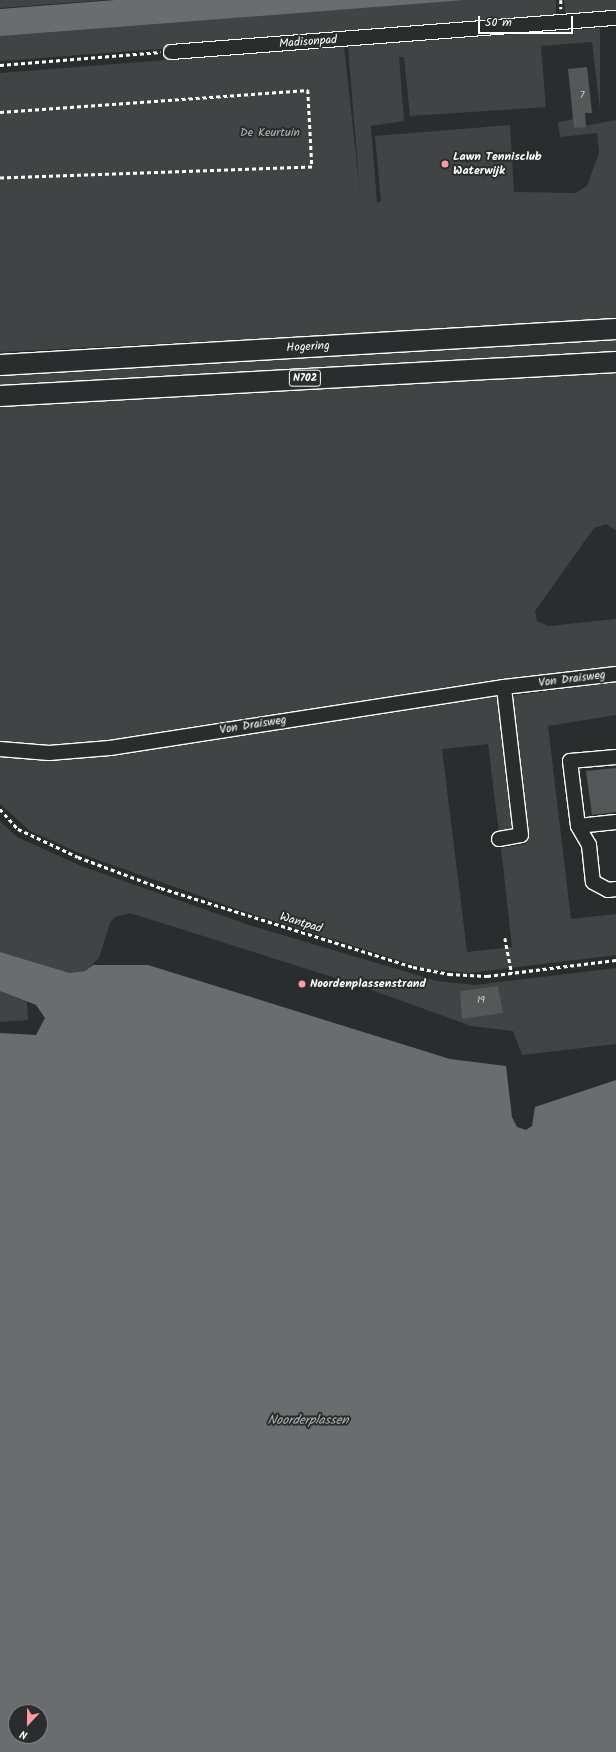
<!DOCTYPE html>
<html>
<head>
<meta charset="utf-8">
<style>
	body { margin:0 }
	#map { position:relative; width:616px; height:1752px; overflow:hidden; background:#2a2d2e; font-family:Kalam,sans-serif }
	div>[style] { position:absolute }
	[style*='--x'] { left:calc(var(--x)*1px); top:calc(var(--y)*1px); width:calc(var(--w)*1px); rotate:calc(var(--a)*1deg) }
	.green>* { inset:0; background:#414445 }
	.water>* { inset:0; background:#6a6c6d }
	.building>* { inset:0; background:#555758 }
	.path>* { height:2.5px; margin-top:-1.25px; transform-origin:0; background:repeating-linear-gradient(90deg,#fff 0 4px,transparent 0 7px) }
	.roads { filter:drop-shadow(1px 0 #fff) drop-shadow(-1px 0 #fff) drop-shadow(0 1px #fff) drop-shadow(0 -1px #fff) }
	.minor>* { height:14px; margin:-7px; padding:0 7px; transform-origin:7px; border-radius:7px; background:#2a2d2e }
	.highway>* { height:20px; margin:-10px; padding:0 10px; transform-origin:10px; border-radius:10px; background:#2a2d2e }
	.dots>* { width:11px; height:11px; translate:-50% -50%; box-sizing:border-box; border:2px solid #2a2d2e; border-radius:50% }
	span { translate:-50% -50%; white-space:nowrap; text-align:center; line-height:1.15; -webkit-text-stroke:4px #2a2d2e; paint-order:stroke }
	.number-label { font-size:10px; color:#d4d5d5 }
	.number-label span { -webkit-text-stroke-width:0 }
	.shield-label span { padding:1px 3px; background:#2a2d2e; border:1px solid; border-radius:3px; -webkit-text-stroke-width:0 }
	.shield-label { font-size:11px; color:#fff; font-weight:700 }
	.street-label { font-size:12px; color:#fff }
	.park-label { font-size:12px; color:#b3b4b5 }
	.poi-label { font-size:12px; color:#fff; font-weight:700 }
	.left { translate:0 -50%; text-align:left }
	.water-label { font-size:13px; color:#b4b6b6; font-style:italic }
	.north { position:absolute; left:8px; top:1704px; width:40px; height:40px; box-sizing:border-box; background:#2a2d2e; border:1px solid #7f8182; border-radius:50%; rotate:202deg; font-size:11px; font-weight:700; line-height:16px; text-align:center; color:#fff }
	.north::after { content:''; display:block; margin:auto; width:14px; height:18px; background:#ff9aa2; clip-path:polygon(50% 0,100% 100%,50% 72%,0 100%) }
	.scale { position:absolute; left:478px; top:16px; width:95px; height:18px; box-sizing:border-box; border:2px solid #fff; border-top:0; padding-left:5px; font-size:12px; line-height:14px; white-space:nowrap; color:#fff; -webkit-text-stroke:3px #2a2d2e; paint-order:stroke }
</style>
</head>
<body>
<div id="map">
	<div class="green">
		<i style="clip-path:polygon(0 0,104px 0,0 8px)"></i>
		<i style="clip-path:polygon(466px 0,556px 0,556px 19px,0 61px,0 35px)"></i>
		<i style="clip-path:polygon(564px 0,616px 0,616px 14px,566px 18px)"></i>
		<i style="clip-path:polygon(600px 28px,600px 109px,592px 42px,541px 46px,546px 107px,410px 116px,404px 57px,399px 57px,404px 121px,371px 126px,377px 203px,381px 201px,375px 136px,510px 125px,514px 192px,575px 193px,587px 186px,599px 153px,597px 133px,560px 137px,558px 122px,574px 119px,574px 128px,616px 120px,616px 320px,0 352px,0 73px,344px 46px,360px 193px,348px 46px)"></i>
		<i style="clip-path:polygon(616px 336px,616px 351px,0 387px,0 372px)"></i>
		<i style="clip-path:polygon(616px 370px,616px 530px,606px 524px,594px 528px,535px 611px,537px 621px,549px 626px,616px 619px,616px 669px,75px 747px,0 745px,0 406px)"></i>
		<i style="clip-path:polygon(616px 682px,616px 715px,548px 726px,571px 919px,616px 914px,616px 955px,469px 973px,427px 969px,237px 909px,84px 855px,30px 831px,0 804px,0 755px,490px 692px,501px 699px,512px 827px,509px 831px,499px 833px,488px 744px,442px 749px,467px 952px,512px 947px,501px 848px,526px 844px,510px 696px)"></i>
		<i style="clip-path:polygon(0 821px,17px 837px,81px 866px,249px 925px,437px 981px,475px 985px,616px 968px,616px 1044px,522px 1055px,513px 1031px,471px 1026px,361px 986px,130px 913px,115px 917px,110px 923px,99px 958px,85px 971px,70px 973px,0 952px)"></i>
		<i style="clip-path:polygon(0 991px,27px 1002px,28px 1020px,0 1022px)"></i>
	</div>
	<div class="water">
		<i style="clip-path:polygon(115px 0,466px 0,0 36px,0 9px)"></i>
		<i style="clip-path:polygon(evenodd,0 952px,70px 973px,85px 971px,93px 965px,148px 965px,450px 1059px,506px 1066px,512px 1117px,517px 1127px,526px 1130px,532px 1126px,535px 1107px,616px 1080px,616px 1752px,0 1752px,0 1033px,36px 1035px,45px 1018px,36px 1005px,0 991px,0 952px,16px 1712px,40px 1712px,40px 1736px,16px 1736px,16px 1712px)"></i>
	</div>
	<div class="building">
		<i style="clip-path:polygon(587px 67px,592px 113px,585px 113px,586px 127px,574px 128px,568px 69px)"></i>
		<i style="clip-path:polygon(616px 768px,616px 812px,592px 815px,586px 771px)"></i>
		<i style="clip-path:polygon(498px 986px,503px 1013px,462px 1019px,460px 991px)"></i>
	</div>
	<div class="path">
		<i style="--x:561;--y:0;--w:9;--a:90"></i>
		<i style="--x:0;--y:65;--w:161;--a:-4.6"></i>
		<i style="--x:0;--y:112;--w:309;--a:-4.1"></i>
		<i style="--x:308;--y:90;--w:77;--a:87"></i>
		<i style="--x:312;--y:167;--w:312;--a:178"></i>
		<i style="--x:0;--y:809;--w:27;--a:48"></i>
		<i style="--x:18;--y:829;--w:66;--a:25"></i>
		<i style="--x:78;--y:857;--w:89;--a:20.5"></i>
		<i style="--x:161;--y:888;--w:264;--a:17.4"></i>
		<i style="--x:413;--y:967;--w:37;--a:11"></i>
		<i style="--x:449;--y:974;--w:38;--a:3"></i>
		<i style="--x:487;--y:976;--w:130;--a:-7.1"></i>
		<i style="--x:505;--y:938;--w:36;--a:79"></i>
	</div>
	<div class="roads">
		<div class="minor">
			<i style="--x:171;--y:52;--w:446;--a:-4.4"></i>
			<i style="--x:0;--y:749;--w:49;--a:4.7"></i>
			<i style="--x:49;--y:753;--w:61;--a:-4.7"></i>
			<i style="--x:110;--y:748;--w:399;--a:-8.8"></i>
			<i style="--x:504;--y:687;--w:113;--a:-6.6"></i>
			<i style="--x:616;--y:757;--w:46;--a:175"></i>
			<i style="--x:570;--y:761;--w:65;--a:83"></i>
			<i style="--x:578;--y:826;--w:22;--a:60"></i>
			<i style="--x:589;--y:845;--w:37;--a:84"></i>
			<i style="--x:593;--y:882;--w:17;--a:28"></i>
			<i style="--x:608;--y:890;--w:8;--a:-7"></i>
			<i style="--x:578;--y:826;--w:38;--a:-6"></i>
			<i style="--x:499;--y:839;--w:22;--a:-10"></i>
			<i style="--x:521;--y:835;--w:149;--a:-96.6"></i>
		</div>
		<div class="highway">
			<i style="--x:0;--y:365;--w:617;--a:-3.34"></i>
			<i style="--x:0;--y:396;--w:617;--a:-3.16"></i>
		</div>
	</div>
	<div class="dots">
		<i style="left:445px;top:164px;background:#ff9aa2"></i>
		<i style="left:302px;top:984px;background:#ff9aa2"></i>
	</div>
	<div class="number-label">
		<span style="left:582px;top:96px">7</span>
		<span style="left:481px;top:1001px">19</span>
	</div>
	<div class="shield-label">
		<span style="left:305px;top:378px">N702</span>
	</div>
	<div class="street-label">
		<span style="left:308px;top:42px;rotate:-4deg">Madisonpad</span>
		<span style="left:308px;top:347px;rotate:-3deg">Hogering</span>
		<span style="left:572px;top:679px;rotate:-7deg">Von Draisweg</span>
		<span style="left:253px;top:725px;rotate:-9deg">Von Draisweg</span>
		<span style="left:301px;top:923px;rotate:17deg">Wantpad</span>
	</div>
	<div class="park-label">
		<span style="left:270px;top:133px">De Keurtuin</span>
	</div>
	<div class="poi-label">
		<span class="left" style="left:453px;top:164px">Lawn Tennisclub<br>Waterwijk</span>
		<span class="left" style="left:310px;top:984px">Noordenplassenstrand</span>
	</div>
	<div class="water-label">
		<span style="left:308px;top:1421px">Noorderplassen</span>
	</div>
	<div class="north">N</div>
	<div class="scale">50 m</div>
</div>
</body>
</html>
